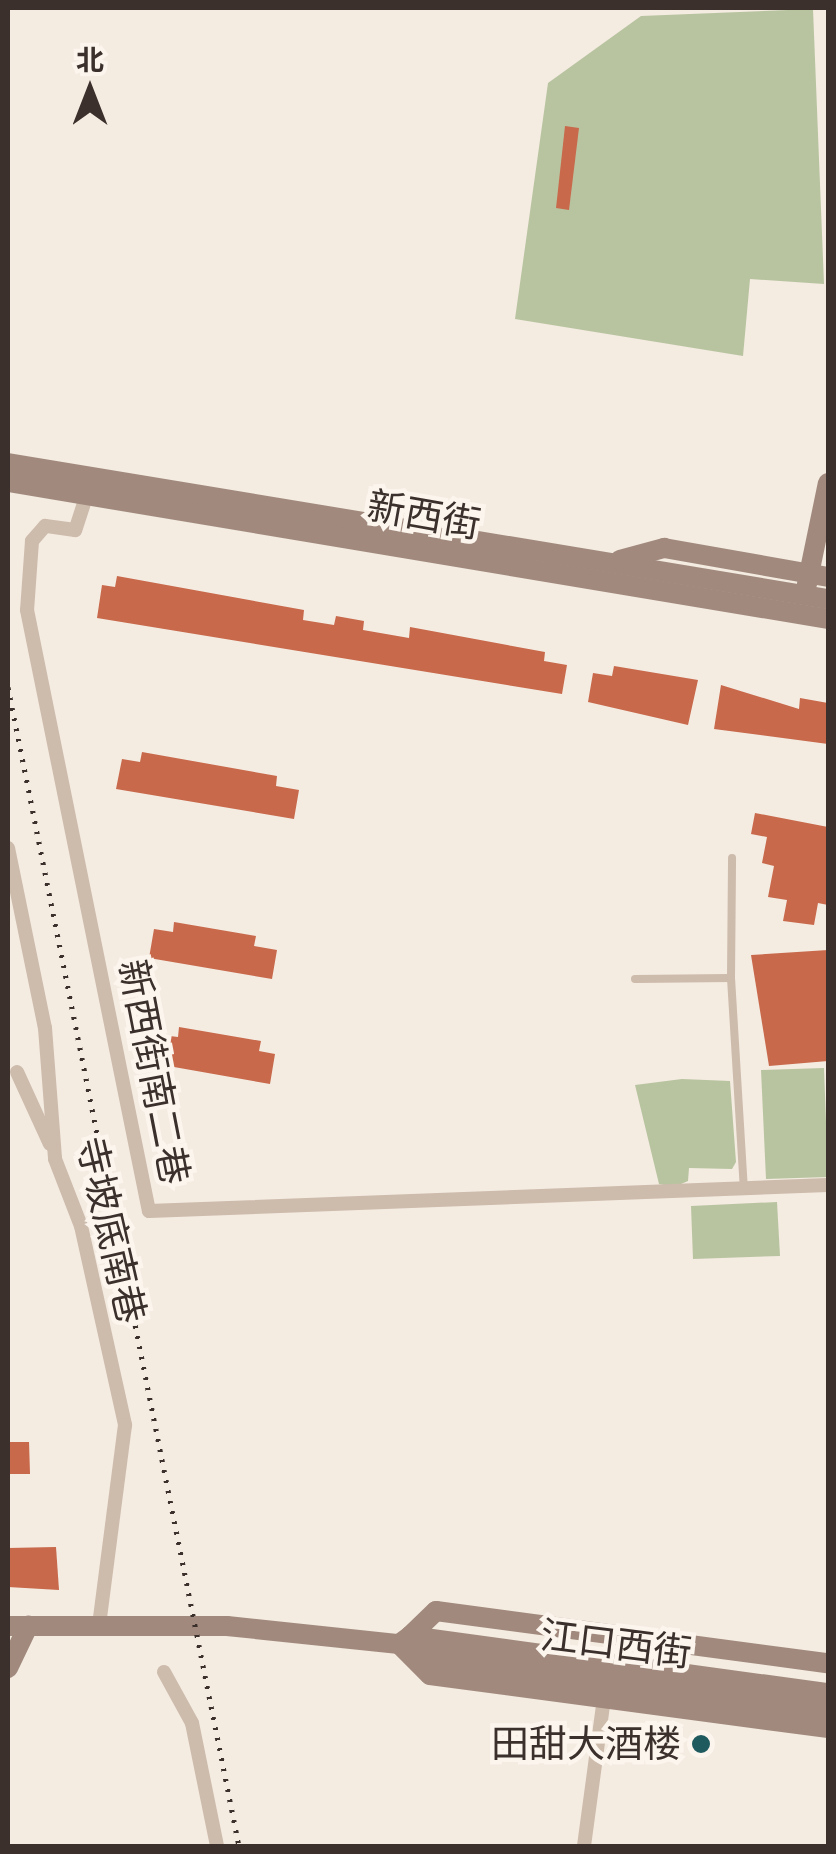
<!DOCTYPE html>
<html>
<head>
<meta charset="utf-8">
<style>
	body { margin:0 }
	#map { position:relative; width:836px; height:1854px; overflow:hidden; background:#f4ebe1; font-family:Cabin,"Noto Sans SC",sans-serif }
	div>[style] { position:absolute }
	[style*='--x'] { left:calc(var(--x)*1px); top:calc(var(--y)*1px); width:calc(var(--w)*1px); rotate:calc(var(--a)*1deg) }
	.green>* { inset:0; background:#b8c4a0 }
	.building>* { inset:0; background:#c8694b }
	.lane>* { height:8px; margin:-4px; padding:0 4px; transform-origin:4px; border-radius:4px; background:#cdbbac }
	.street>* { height:14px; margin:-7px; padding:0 7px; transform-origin:7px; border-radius:7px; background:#cdbbac }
	.secondary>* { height:20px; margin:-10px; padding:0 10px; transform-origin:10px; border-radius:10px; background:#a18a7d }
	.rail>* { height:5px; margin-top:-2.5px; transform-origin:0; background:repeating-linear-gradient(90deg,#3b302b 0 2.5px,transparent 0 10.5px) }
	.dots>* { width:28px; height:28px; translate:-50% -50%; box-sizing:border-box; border:5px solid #fbf5ee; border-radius:50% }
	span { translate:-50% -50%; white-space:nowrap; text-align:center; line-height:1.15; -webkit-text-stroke:9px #fbf5ee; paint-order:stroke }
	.street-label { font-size:38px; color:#3b302b }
	.poi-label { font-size:38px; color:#3b302b }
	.right { translate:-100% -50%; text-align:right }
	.frame { position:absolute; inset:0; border:10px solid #3b302b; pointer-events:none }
	.north { position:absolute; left:40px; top:40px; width:100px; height:100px; -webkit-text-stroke:8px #fbf5ee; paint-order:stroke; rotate:0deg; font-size:28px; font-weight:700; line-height:40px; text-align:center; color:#3b302b }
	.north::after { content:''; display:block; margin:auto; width:35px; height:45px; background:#3b302b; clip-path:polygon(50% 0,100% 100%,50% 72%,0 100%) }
</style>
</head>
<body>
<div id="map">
	<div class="green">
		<i style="clip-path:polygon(813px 9px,824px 284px,750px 279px,743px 356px,515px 319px,548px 83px,641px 16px)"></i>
		<i style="clip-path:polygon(824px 1068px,828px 1177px,766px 1179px,761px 1070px)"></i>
		<i style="clip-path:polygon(682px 1079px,730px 1081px,736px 1162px,732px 1169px,689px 1168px,688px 1181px,674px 1187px,659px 1184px,635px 1085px)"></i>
		<i style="clip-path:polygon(777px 1202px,780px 1256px,693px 1259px,691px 1206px)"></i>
	</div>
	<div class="building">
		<i style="clip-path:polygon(565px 126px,579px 128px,569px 210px,556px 208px)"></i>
		<i style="clip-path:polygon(117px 576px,304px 610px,303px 620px,334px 625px,336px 616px,364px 621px,363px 630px,409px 638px,410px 627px,545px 652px,544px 661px,567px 665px,562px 694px,97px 618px,102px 585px,115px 587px)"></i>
		<i style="clip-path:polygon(614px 666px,698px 680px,688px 725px,588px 702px,593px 673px,612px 676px)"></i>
		<i style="clip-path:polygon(721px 685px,799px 709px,800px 698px,828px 703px,828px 744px,714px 729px)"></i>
		<i style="clip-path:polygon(142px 752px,277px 776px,276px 786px,299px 790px,294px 819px,116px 789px,122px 759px,140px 762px)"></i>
		<i style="clip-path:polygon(755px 813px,828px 827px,828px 905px,818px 903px,814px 925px,783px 921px,787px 900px,768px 897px,774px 866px,762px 863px,767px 837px,751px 834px)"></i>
		<i style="clip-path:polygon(174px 922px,256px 936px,254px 946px,277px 950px,272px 979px,149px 958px,154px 929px,173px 932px)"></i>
		<i style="clip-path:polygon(828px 950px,828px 1061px,769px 1066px,751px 955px)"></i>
		<i style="clip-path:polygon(179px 1027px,261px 1041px,259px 1051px,275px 1054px,270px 1084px,157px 1064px,162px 1035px,178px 1037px)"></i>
		<i style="clip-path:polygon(8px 1442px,29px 1442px,30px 1474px,8px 1474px)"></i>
		<i style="clip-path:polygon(56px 1547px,59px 1590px,8px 1587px,8px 1548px)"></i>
	</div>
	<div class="lane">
		<i style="--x:731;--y:978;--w:120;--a:-89.5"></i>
		<i style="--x:635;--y:979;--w:96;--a:-0.6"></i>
		<i style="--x:731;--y:978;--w:211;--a:86.5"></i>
	</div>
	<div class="street">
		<i style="--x:87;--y:494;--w:38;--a:108"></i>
		<i style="--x:75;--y:530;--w:30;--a:-172"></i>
		<i style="--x:45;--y:526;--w:20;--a:131"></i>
		<i style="--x:32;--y:541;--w:69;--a:94.1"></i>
		<i style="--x:27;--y:610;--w:613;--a:78.53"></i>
		<i style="--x:149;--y:1211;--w:679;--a:-2.19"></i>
		<i style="--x:8;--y:848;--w:184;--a:78.4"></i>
		<i style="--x:45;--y:1028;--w:131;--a:85.6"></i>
		<i style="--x:55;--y:1159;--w:72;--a:68.8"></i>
		<i style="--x:81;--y:1226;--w:204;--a:77.5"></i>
		<i style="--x:125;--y:1425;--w:203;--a:97.4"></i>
		<i style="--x:17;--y:1072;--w:79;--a:65.4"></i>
		<i style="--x:164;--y:1672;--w:58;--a:61.2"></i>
		<i style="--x:192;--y:1723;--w:126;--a:78.5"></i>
		<i style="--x:584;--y:1846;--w:149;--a:-82.3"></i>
	</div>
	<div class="secondary">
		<i style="--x:8;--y:463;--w:831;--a:9.42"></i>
		<i style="--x:8;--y:482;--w:831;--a:9.48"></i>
		<i style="--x:620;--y:560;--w:46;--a:-15.3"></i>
		<i style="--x:664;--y:548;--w:167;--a:10"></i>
		<i style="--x:807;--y:584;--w:103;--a:-78.3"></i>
		<i style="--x:8;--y:1626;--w:219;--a:0"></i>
		<i style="--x:227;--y:1626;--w:173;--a:6"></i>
		<i style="--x:399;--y:1644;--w:44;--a:45"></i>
		<i style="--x:430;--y:1675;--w:402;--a:7.6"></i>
		<i style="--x:410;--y:1636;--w:36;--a:-44"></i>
		<i style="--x:436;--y:1611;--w:395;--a:7.6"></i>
		<i style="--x:399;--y:1644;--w:14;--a:-36"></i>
		<i style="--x:410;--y:1636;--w:422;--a:7.8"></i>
		<i style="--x:410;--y:1654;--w:422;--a:7.5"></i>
		<i style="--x:8;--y:1668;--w:47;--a:-64.5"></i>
	</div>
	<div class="rail">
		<i style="--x:8;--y:687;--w:1182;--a:78.73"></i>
	</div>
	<div class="dots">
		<i style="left:701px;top:1744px;background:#1f5a5e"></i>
	</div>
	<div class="street-label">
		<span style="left:424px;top:515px;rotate:10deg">新西街</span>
		<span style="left:154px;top:1072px;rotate:79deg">新西街南二巷</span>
		<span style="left:111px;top:1230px;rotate:77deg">寺坡底南巷</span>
		<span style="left:616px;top:1644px;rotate:7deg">江口西街</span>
	</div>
	<div class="poi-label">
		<span class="right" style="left:681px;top:1744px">田甜大酒楼</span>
	</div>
	<div class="frame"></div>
	<div class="north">北</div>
</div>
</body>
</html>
